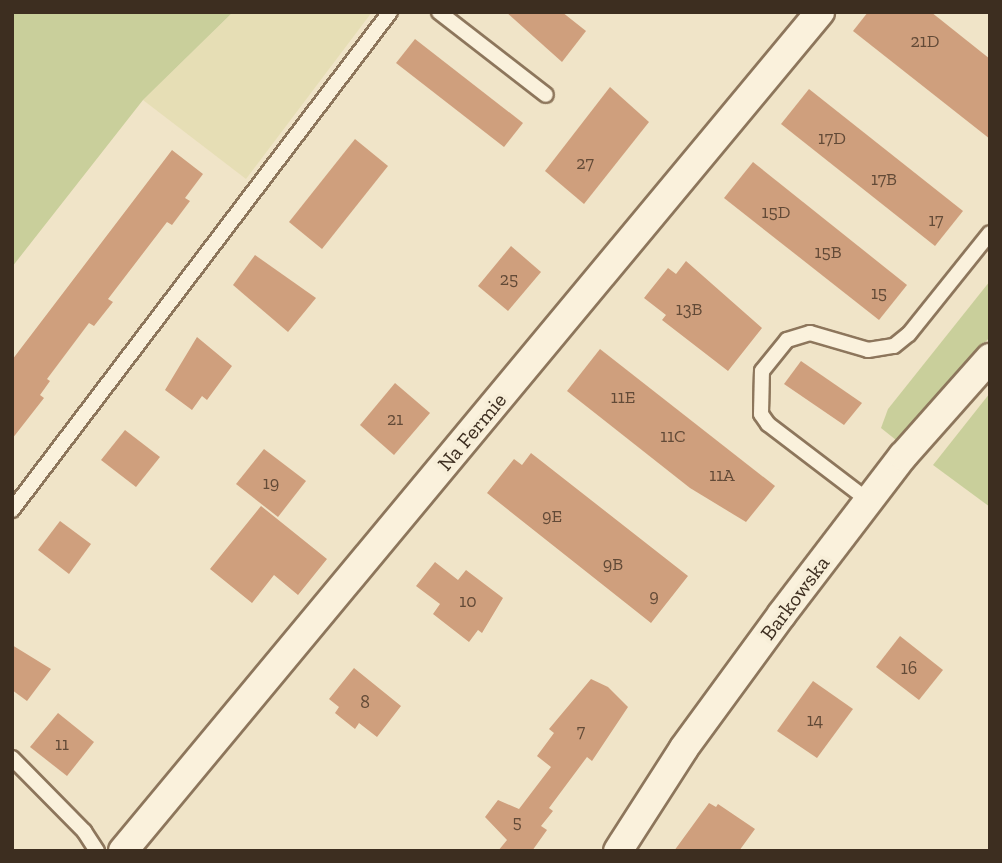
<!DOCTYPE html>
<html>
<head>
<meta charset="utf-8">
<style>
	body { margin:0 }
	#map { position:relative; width:1002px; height:863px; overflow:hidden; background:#f0e4c8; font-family:"Zilla Slab",serif }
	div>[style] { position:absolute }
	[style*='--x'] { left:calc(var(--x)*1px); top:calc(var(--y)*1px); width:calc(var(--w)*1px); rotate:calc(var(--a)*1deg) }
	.farmland>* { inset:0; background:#e6deb5 }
	.green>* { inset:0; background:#c9cf9b }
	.building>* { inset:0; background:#cf9f7d }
	.roads { filter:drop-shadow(2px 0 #8d765c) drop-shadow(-2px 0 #8d765c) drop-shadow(0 2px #8d765c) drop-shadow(0 -2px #8d765c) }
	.lane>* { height:14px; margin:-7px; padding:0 7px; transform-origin:7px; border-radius:7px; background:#faf1dc }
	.street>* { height:28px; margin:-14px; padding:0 14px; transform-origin:14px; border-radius:14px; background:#faf1dc }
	span { translate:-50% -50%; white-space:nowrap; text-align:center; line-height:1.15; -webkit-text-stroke:7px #f7eed8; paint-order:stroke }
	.number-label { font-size:18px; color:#624a37 }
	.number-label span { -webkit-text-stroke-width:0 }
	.street-label { font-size:21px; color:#3d2e20 }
	.frame { position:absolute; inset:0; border:14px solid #3d2e20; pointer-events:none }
</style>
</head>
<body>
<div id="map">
	<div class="farmland">
		<i style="clip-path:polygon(233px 12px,372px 12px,246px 179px,143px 100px)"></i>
	</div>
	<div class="green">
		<i style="clip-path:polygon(12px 12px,233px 12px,143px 100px,12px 267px)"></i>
		<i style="clip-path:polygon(990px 281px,990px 337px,896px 440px,881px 428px,888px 409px)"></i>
		<i style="clip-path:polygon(990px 393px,990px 507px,933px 465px)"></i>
	</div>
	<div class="building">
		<i style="clip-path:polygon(506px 12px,562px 12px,586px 31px,562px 62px)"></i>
		<i style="clip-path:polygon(868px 12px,931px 12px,990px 59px,990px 139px,853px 31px)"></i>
		<i style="clip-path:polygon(415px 39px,523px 123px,504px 147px,396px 63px)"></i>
		<i style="clip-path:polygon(610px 87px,649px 122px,584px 204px,545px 171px)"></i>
		<i style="clip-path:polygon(809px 89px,963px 211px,935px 246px,781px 124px)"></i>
		<i style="clip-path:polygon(355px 139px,388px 166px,322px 249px,289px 222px)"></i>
		<i style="clip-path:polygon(172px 150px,203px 174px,185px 198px,190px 201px,172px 225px,167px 222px,108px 299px,113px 302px,94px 326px,89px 323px,47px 379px,50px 381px,40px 395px,44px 398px,12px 439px,12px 360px)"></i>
		<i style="clip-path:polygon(753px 162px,907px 285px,879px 320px,724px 198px)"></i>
		<i style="clip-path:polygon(511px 246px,541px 272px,508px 311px,478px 286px)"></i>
		<i style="clip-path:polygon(255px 255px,316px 298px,288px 332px,233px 285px)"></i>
		<i style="clip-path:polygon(686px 261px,762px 328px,728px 371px,662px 320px,666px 315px,644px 298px,668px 268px,676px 274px)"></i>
		<i style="clip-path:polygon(197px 337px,232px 366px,207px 400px,202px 396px,192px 410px,165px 390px)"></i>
		<i style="clip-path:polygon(600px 349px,775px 486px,746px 522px,690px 488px,567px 391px)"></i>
		<i style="clip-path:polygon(801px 361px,862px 403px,844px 425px,784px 384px)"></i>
		<i style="clip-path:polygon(395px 383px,430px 413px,394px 455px,360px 425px)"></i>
		<i style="clip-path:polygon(125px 430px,160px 457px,136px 487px,101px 460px)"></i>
		<i style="clip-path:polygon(264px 449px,306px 481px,278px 517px,236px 484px)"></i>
		<i style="clip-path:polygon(531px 453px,688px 576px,651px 623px,487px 493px,514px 459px,522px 465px)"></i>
		<i style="clip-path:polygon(261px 506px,327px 559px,298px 595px,274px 575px,252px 603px,210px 569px)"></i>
		<i style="clip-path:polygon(60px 521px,91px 544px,69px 574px,38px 550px)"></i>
		<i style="clip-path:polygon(435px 562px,458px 580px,466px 570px,503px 598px,482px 633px,478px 630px,469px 642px,433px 614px,440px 604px,416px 586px)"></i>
		<i style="clip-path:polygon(900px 636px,943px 670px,919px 700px,876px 667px)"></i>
		<i style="clip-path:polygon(12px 645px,51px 669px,27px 701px,12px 690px)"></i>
		<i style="clip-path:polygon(354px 668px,401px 706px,377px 737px,359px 723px,355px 729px,335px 713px,339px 707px,329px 699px)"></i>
		<i style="clip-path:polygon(591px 679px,608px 687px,628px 707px,592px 761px,587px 757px,549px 808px,553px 811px,541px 826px,547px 830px,532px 851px,498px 851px,507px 840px,485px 817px,498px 800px,519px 809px,551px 767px,537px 756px,554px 733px,549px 729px)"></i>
		<i style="clip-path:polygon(813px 681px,853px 709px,817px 758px,777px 731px)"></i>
		<i style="clip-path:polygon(58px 713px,94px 742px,67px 776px,30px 747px)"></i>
		<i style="clip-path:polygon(709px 803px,716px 807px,718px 804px,755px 829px,739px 851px,674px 851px)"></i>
	</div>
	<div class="roads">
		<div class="lane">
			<i style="--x:439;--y:12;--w:135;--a:37.8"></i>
			<i style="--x:869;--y:501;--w:127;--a:-142.7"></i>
			<i style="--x:768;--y:424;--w:12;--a:-125"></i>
			<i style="--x:761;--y:414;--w:43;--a:-88.7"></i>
			<i style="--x:762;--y:371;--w:40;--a:-51"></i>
			<i style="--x:787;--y:340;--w:24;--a:-17"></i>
			<i style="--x:810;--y:333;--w:60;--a:16.3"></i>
			<i style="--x:868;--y:350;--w:26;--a:-9"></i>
			<i style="--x:894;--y:346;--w:19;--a:-39"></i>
			<i style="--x:909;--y:334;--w:129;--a:-51.3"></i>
			<i style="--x:12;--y:510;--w:625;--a:-52.8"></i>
			<i style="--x:12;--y:758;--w:103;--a:45.4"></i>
			<i style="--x:84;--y:831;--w:24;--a:57"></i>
		</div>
		<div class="street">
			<i style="--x:123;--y:851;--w:1091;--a:-50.28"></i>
			<i style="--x:618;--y:851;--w:122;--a:-57.3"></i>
			<i style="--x:684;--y:748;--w:166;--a:-53.8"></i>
			<i style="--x:782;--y:614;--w:199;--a:-52.6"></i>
			<i style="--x:903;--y:456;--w:131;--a:-48.4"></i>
		</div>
	</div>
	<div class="number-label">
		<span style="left:925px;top:41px">21D</span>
		<span style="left:832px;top:138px">17D</span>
		<span style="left:585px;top:163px">27</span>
		<span style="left:884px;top:179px">17B</span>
		<span style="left:776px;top:212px">15D</span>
		<span style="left:936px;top:220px">17</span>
		<span style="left:828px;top:252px">15B</span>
		<span style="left:509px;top:279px">25</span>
		<span style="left:879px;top:293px">15</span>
		<span style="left:689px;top:309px">13B</span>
		<span style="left:623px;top:397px">11E</span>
		<span style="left:395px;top:419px">21</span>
		<span style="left:673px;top:436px">11C</span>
		<span style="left:722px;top:475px">11A</span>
		<span style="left:271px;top:483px">19</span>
		<span style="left:552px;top:516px">9E</span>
		<span style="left:613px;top:564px">9B</span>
		<span style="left:654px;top:596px">9</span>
		<span style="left:468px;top:601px">10</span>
		<span style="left:909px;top:668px">16</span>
		<span style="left:365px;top:702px">8</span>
		<span style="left:815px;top:720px">14</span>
		<span style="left:581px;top:731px">7</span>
		<span style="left:62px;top:744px">11</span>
		<span style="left:517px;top:822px">5</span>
	</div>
	<div class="street-label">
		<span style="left:472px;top:432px;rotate:-50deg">Na Fermie</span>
		<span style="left:795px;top:598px;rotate:-53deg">Barkowska</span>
	</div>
	<div class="frame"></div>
</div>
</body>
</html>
